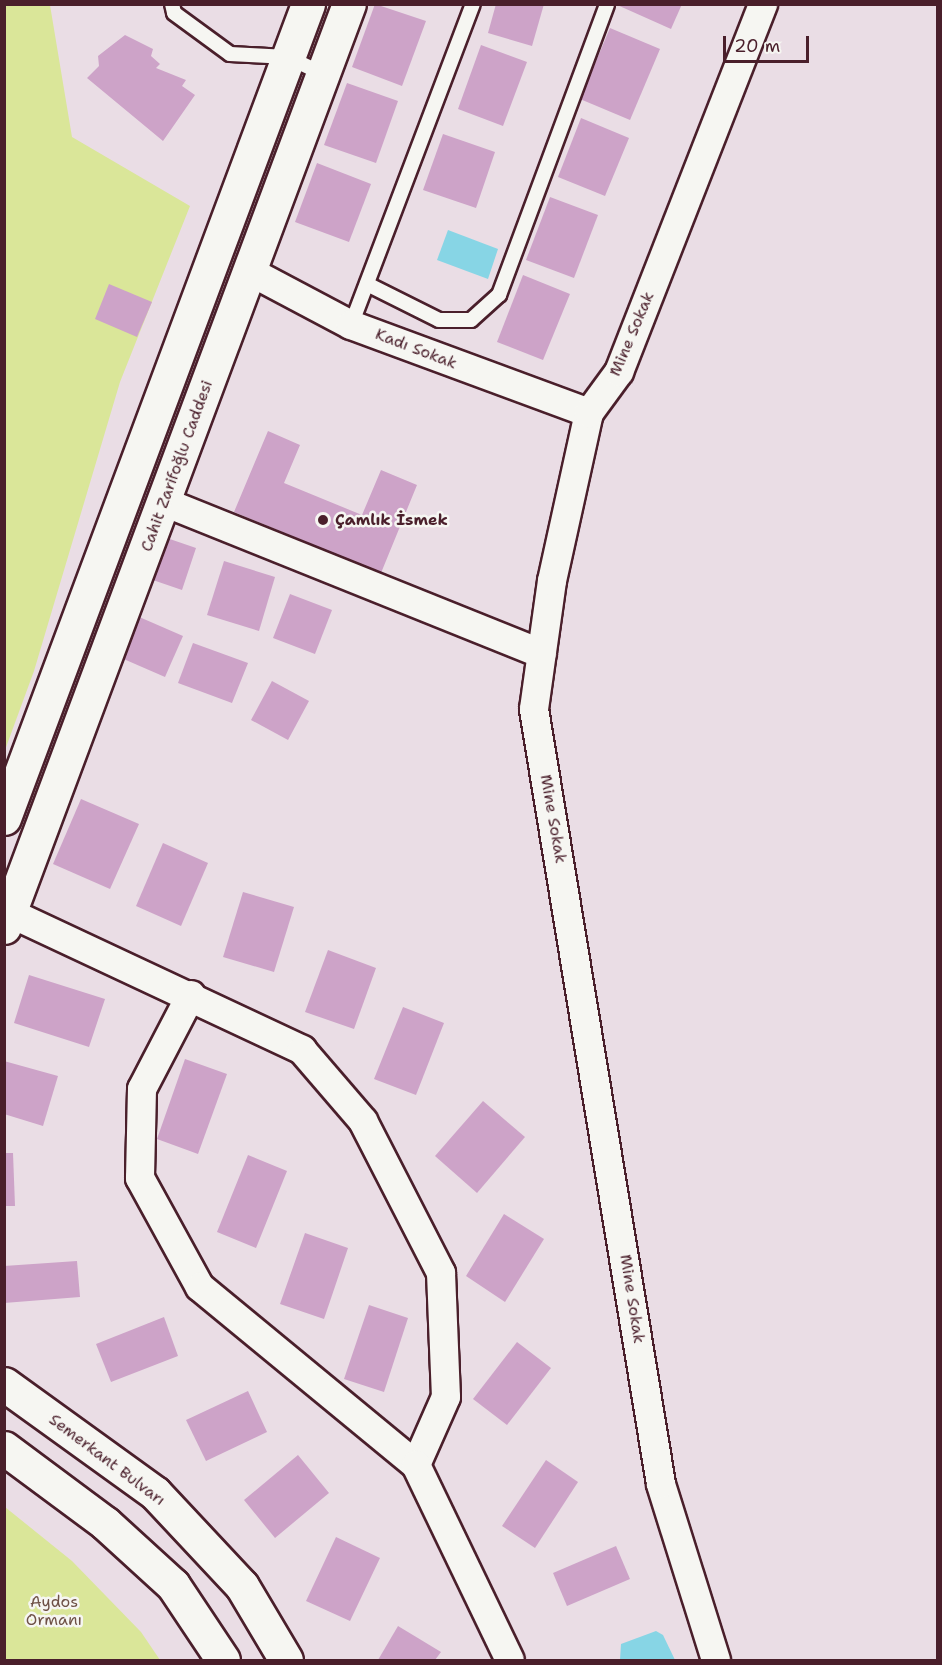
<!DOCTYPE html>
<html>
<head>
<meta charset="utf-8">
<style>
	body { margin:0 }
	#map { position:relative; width:942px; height:1665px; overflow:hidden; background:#eadde5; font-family:"Shantell Sans",sans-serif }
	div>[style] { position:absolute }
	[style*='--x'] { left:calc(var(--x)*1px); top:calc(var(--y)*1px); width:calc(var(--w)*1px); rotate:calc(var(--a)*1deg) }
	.green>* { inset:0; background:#dae699 }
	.water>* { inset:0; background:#87d5e5 }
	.building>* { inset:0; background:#cda3c8 }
	.roads { filter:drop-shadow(2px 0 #4a1f2b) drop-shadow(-2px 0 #4a1f2b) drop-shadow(0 2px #4a1f2b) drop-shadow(0 -2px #4a1f2b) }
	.lane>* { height:14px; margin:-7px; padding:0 7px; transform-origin:7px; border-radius:7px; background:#f6f6f2 }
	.street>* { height:28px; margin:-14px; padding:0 14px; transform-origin:14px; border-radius:14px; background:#f6f6f2 }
	.secondary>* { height:33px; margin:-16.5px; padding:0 16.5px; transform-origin:16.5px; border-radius:16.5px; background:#f6f6f2 }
	.primary>* { height:33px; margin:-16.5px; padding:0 16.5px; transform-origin:16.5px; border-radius:16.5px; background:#f6f6f2 }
	.dots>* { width:16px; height:16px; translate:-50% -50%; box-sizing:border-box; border:3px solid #f6f6f2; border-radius:50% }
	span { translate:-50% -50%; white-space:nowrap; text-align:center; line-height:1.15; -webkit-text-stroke:5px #f6f6f2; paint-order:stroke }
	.street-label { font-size:16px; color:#4a1f2b }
	.poi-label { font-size:16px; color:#4a1f2b; font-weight:700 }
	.left { translate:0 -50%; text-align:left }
	.park-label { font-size:16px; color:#6e5146 }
	.frame { position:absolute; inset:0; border:6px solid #4a1f2b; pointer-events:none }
	.scale { position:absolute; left:723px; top:36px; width:86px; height:27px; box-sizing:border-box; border:3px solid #4a1f2b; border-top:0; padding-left:8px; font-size:18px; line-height:21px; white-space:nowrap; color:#4a1f2b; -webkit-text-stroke:4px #f6f6f2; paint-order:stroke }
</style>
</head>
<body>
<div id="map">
	<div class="green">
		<i style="clip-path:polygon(5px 5px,50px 5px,72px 137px,190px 206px,120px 382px,34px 671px,5px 750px)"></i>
		<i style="clip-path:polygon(5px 1507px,72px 1561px,141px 1632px,160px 1660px,5px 1660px)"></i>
	</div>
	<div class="water">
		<i style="clip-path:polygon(448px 230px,498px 249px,488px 279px,437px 260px)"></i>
		<i style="clip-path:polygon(656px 1631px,663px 1635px,675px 1660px,620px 1660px,621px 1644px)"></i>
	</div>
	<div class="building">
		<i style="clip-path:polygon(375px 4px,426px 21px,402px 86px,352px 67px)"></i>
		<i style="clip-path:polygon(496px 4px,544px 4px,532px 46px,488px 33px)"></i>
		<i style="clip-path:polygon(615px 4px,682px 4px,671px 29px)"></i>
		<i style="clip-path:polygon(610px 28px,660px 49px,630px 120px,580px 99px)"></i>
		<i style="clip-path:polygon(125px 35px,153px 49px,151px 56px,160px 64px,156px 68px,186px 80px,182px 86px,195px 95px,163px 141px,87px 78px,99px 66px,98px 56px)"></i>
		<i style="clip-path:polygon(481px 45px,527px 62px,503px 126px,458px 109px)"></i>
		<i style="clip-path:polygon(347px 83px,398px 101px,376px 163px,324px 145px)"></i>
		<i style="clip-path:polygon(581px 118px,629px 138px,605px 196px,558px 177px)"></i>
		<i style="clip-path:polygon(443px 134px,495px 152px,476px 208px,423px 190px)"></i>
		<i style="clip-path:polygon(317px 163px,371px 184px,349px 242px,295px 222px)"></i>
		<i style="clip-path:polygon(550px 197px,598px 215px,574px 278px,526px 260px)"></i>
		<i style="clip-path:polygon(523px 275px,570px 294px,543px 360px,497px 342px)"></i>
		<i style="clip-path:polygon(109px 284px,152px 302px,137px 337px,95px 319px)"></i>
		<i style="clip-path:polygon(268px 431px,300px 445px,284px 483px,362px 515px,381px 470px,417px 485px,381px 573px,234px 512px)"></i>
		<i style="clip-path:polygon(161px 536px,196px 548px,182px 590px,147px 578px)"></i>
		<i style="clip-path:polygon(224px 561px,275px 577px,259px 631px,207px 615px)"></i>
		<i style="clip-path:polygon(290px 594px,332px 610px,315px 654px,273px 638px)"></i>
		<i style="clip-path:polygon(137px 616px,183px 636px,165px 677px,119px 657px)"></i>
		<i style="clip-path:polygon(193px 643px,248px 663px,232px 703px,178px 683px)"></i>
		<i style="clip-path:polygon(272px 681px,309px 701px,288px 740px,251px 720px)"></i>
		<i style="clip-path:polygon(81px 799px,139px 824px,110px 889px,53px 864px)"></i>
		<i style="clip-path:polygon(163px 843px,208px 863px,181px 926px,136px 906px)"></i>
		<i style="clip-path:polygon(243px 892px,294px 907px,274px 972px,223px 957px)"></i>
		<i style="clip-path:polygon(328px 950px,376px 968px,354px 1029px,305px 1012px)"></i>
		<i style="clip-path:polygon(29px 975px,105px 999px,89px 1047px,14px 1023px)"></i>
		<i style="clip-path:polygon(403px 1007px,444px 1023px,416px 1095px,374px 1079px)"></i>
		<i style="clip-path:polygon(185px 1059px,227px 1074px,198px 1154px,157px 1139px)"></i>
		<i style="clip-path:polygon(4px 1061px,58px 1076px,43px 1126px,4px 1114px)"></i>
		<i style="clip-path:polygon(483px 1101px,525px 1137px,477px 1193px,435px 1156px)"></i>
		<i style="clip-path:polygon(4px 1153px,13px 1153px,15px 1206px,4px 1206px)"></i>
		<i style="clip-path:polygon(248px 1155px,287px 1171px,256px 1248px,217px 1232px)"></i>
		<i style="clip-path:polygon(504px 1214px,544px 1239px,505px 1302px,466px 1276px)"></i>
		<i style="clip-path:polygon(305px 1233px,348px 1248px,324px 1319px,280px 1304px)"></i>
		<i style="clip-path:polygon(77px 1261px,80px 1297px,4px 1303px,4px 1266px)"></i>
		<i style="clip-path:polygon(369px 1305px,408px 1318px,384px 1392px,344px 1379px)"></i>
		<i style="clip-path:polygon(164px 1317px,178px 1356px,111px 1382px,96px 1344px)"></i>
		<i style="clip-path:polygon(517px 1342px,551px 1368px,507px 1425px,473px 1399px)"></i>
		<i style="clip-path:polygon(248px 1391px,267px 1432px,206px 1461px,186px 1420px)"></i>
		<i style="clip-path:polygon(298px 1455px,329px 1493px,275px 1538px,244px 1500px)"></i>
		<i style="clip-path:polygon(546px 1460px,578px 1482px,535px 1548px,502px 1526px)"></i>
		<i style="clip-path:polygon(336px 1537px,380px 1558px,350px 1621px,306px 1601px)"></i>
		<i style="clip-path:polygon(616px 1546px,630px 1579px,567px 1606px,553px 1573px)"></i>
		<i style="clip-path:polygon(398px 1626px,441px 1652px,435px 1660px,378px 1660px)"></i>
	</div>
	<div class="roads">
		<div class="lane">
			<i style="--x:172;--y:4;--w:9;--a:77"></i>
			<i style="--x:174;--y:13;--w:69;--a:36.2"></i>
			<i style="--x:230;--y:54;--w:58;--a:3"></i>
			<i style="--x:288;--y:57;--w:39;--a:26"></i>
			<i style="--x:367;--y:284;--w:80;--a:26.6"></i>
			<i style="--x:439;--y:320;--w:32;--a:0"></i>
			<i style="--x:471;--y:320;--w:38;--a:-42"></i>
			<i style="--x:499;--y:295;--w:310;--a:-69.6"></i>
			<i style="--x:351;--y:325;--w:343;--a:-69.2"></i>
		</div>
		<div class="street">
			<i style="--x:249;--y:271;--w:115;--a:27.9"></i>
			<i style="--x:351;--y:325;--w:254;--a:20.3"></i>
			<i style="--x:164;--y:502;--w:407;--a:21.9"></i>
			<i style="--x:10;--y:913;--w:323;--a:25.1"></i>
			<i style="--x:302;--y:1050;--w:94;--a:49.3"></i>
			<i style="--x:363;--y:1121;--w:171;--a:62.8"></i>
			<i style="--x:441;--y:1273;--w:124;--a:87.7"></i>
			<i style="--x:446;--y:1397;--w:74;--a:113.8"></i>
			<i style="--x:191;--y:995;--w:106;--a:117.5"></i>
			<i style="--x:142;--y:1089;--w:89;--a:91.3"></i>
			<i style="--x:140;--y:1178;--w:124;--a:61.2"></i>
			<i style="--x:200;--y:1287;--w:280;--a:39.5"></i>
			<i style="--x:416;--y:1465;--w:216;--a:64.3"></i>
			<i style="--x:716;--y:1660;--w:184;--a:-107.4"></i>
			<i style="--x:661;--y:1484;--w:785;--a:-99.31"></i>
			<i style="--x:534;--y:709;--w:129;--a:-82"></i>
			<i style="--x:552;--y:581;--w:172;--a:-77.6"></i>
			<i style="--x:589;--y:413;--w:51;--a:-53.8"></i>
			<i style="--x:619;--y:372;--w:395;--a:-68.6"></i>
		</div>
		<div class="secondary">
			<i style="--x:4;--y:818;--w:869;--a:-69.52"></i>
			<i style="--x:4;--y:927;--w:985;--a:-69.51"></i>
		</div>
		<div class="primary">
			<i style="--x:4;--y:1384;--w:186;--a:35.8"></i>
			<i style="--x:155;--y:1493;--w:127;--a:46.9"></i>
			<i style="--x:242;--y:1586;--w:86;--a:59.3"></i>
			<i style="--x:4;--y:1448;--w:126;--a:36.6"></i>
			<i style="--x:105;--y:1523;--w:92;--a:42.4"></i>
			<i style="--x:173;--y:1585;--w:90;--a:56.3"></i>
		</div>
	</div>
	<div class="dots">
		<i style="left:323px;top:520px;background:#4a1f2b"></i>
	</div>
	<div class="street-label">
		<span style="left:632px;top:334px;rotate:-67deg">Mine Sokak</span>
		<span style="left:416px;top:349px;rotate:21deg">Kadı Sokak</span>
		<span style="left:177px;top:466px;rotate:-70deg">Cahit Zarifoğlu Caddesi</span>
		<span style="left:553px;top:819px;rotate:80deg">Mine Sokak</span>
		<span style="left:632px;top:1299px;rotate:81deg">Mine Sokak</span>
		<span style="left:107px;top:1460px;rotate:37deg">Semerkant Bulvarı</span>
	</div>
	<div class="poi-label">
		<span class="left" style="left:335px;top:520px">Çamlık İsmek</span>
	</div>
	<div class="park-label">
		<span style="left:54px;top:1611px">Aydos<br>Ormanı</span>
	</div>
	<div class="frame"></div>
	<div class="scale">20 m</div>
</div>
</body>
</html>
